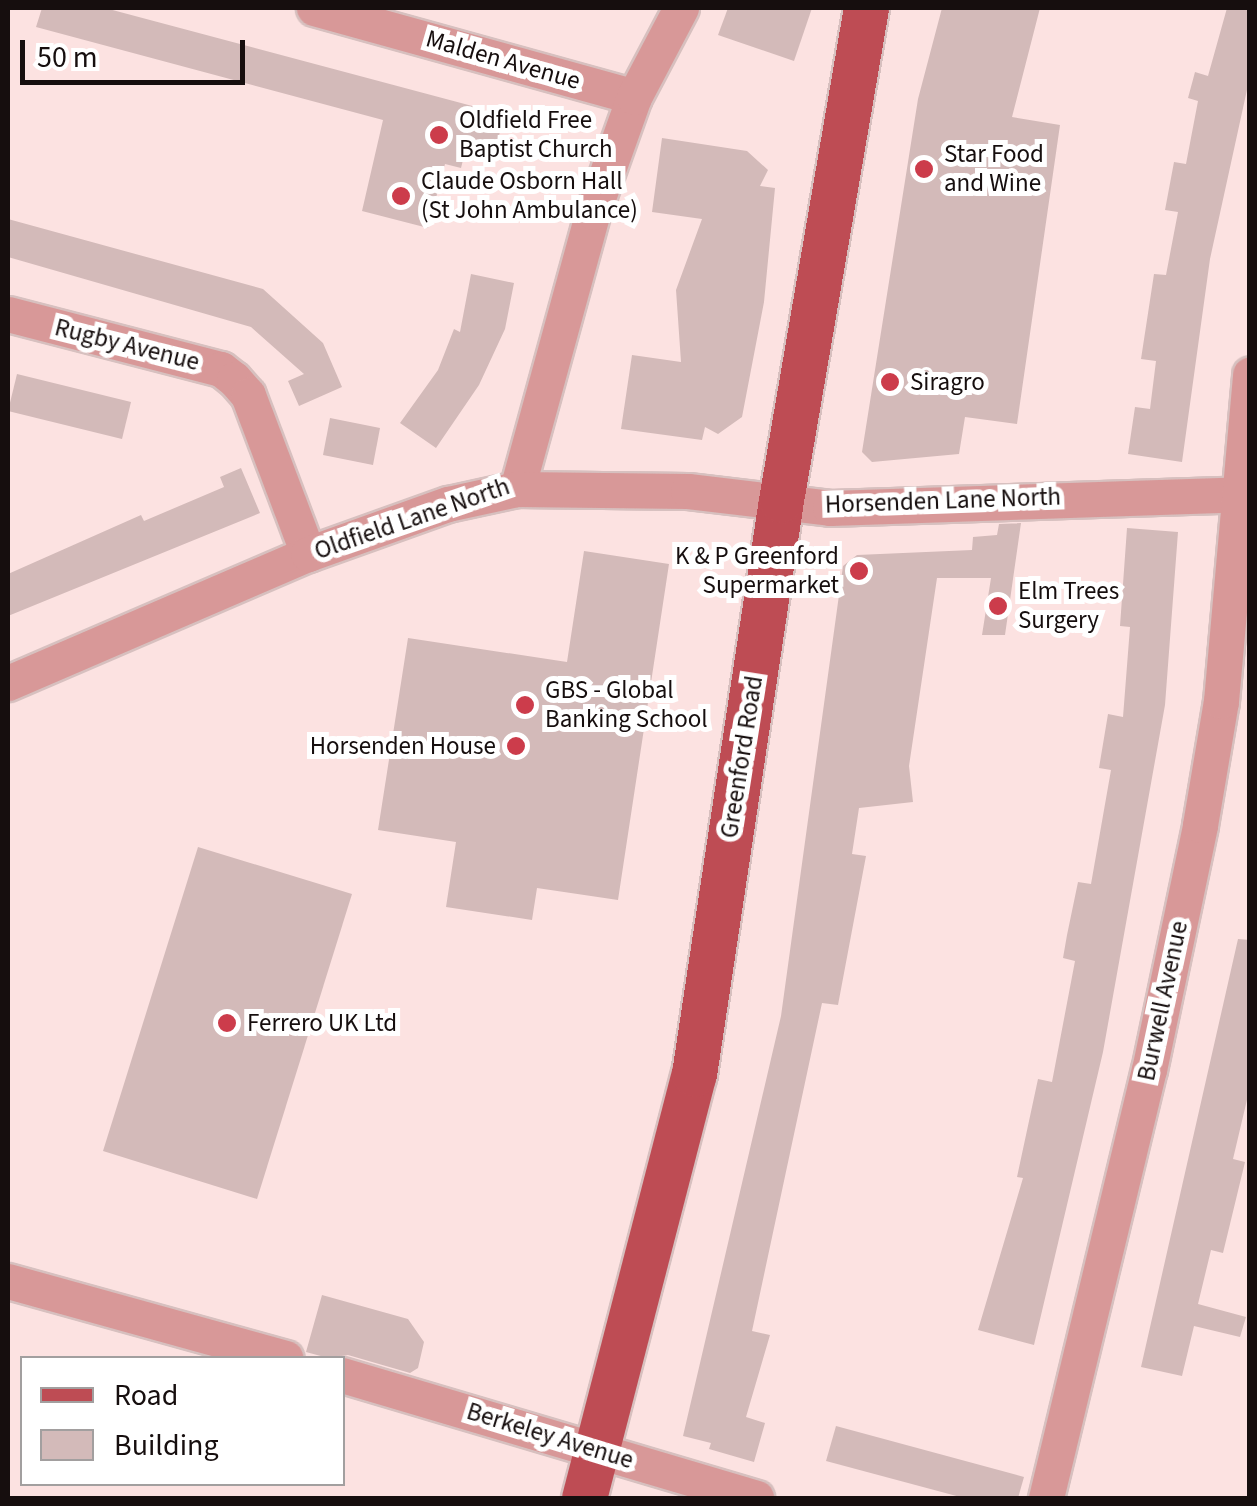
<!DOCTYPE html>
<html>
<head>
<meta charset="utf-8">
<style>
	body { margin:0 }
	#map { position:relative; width:1257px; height:1506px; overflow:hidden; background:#fce2e1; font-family:"Source Sans 3",sans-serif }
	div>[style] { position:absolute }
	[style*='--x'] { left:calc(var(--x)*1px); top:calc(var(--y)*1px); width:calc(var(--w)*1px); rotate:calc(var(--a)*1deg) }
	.building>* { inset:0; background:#d3bab9 }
	.roads { filter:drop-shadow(2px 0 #d7c0bf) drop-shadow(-2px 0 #d7c0bf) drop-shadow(0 2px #d7c0bf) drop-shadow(0 -2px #d7c0bf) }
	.minor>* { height:35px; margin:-17.5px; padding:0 17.5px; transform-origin:17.5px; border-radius:17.5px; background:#d89898 }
	.major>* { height:45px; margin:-22.5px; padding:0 22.5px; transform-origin:22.5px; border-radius:22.5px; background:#be4c54 }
	.dots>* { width:28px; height:28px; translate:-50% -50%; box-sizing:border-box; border:5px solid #fff; border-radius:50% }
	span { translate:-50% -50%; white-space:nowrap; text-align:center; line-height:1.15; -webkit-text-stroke:10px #fff; paint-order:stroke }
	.street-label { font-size:25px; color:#160e0e }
	.poi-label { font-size:25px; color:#160e0e }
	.left { translate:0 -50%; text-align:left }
	.right { translate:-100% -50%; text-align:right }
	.frame { position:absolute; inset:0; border:10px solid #160e0e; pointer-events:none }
	.legend { position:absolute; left:20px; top:1356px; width:325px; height:130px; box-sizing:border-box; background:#fff; border:2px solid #a29f9f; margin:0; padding:12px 18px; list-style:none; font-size:30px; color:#160e0e }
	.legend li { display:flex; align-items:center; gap:20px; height:50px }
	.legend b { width:50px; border:2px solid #a29f9f }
	.scale { position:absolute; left:20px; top:40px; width:225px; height:45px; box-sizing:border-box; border:5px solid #160e0e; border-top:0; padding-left:12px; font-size:30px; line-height:35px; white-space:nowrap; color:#160e0e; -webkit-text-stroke:8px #fff; paint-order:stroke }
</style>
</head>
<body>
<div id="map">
	<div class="building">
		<i style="clip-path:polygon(42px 8px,105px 8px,476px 107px,474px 117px,502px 125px,491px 163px,464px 156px,461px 168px,445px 164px,428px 228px,362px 211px,383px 120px,36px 27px)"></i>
		<i style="clip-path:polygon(728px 8px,812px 8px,794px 61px,718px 35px)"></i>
		<i style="clip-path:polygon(942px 8px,1040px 8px,1012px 117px,1060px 125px,1017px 424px,965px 417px,959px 454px,872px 462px,862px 452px,918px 99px)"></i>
		<i style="clip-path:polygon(1227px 8px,1250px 8px,1250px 76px,1210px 259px,1182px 462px,1128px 454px,1135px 407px,1150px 409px,1156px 361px,1141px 359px,1154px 274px,1166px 275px,1178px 212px,1165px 210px,1174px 162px,1186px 164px,1198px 101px,1188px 98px,1195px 72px,1208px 76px)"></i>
		<i style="clip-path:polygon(662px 138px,747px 151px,768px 170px,760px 186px,775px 188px,764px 302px,742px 417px,718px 434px,705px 427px,702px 440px,621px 429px,632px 355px,681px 362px,676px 290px,702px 219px,652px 212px)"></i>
		<i style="clip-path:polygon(8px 219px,263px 289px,323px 343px,342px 387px,299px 406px,288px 381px,304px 374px,251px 327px,8px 257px)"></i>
		<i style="clip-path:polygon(471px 274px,514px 283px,505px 329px,479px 385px,436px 448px,400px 423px,438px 370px,454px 329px,460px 332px)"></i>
		<i style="clip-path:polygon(17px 374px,131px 402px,122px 439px,8px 411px)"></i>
		<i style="clip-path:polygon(330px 418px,380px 428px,373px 465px,323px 455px)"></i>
		<i style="clip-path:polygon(241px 468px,260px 513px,8px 616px,8px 574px,141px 515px,144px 521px,224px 487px,220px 477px)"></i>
		<i style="clip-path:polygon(1021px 523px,1005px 635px,982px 635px,991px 578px,937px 578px,909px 766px,913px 802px,859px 808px,852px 854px,866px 856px,838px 1005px,822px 1003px,752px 1331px,770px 1335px,746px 1417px,765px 1423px,754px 1462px,709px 1449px,711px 1443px,683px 1436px,781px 1016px,843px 566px,857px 555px,972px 550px,973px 537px,997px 535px,999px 524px)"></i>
		<i style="clip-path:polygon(1127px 528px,1178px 532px,1165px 705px,1103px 1052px,1034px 1345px,978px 1330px,1023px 1178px,1017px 1177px,1038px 1079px,1052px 1082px,1075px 961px,1063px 958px,1067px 935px,1078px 882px,1091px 884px,1111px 770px,1099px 768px,1108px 714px,1123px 717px,1130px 627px,1120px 626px)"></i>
		<i style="clip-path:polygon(584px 551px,669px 564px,618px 900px,537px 888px,532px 920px,446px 907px,456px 842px,378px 830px,408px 638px,567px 662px)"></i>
		<i style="clip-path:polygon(198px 847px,352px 894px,257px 1199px,103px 1151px)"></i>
		<i style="clip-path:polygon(1238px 939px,1250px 940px,1250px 1087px,1233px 1159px,1245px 1162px,1223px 1253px,1211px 1250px,1198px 1304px,1246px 1317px,1240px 1337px,1194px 1326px,1182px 1376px,1141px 1367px)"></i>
		<i style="clip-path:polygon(322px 1295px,408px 1319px,424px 1342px,418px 1368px,410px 1373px,348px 1355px,328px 1358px,306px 1352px)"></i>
		<i style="clip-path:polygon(836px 1426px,1024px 1477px,1018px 1498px,964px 1498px,826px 1461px)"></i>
	</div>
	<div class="roads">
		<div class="minor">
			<i style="--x:314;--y:8;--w:332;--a:15.5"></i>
			<i style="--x:8;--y:314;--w:220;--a:14.5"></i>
			<i style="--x:221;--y:369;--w:16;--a:38"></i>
			<i style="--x:234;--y:379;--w:21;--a:49"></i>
			<i style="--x:248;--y:395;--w:170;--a:69.3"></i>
			<i style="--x:517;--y:489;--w:287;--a:-74.7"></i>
			<i style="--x:593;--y:212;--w:122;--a:-70.4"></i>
			<i style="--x:634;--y:97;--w:101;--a:-62.2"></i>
			<i style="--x:8;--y:683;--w:327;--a:-23.3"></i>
			<i style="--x:308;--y:554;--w:149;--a:-19.7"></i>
			<i style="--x:448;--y:504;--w:71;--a:-12.3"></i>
			<i style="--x:517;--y:489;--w:171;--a:0.7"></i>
			<i style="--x:688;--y:491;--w:143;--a:6.8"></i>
			<i style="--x:830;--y:508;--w:420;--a:-1.9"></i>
			<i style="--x:8;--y:1281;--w:288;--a:15.5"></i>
			<i style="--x:342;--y:1375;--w:432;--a:16.5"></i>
			<i style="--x:1046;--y:1498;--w:440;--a:-76.5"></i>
			<i style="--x:1149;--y:1070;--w:250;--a:-78.2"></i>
			<i style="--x:1200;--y:825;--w:126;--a:-80.4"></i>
			<i style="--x:1221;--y:701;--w:328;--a:-84.9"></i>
		</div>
		<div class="major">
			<i style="--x:584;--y:1498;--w:438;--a:-75.5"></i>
			<i style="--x:694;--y:1074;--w:581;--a:-81.38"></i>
			<i style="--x:781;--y:500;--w:499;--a:-80.2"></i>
		</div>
	</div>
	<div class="dots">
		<i style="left:439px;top:135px;background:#cc3c4b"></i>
		<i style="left:924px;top:169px;background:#cc3c4b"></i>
		<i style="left:401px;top:196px;background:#cc3c4b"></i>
		<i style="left:890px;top:382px;background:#cc3c4b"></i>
		<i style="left:859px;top:571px;background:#cc3c4b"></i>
		<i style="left:998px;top:606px;background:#cc3c4b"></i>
		<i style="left:525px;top:705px;background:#cc3c4b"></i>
		<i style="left:516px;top:746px;background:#cc3c4b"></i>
		<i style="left:227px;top:1023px;background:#cc3c4b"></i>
	</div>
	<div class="street-label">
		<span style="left:503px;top:60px;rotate:16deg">Malden Avenue</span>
		<span style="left:127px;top:345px;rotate:14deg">Rugby Avenue</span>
		<span style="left:943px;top:501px;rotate:-2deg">Horsenden Lane North</span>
		<span style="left:412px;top:519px;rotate:-19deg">Oldfield Lane North</span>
		<span style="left:742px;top:757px;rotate:-81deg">Greenford Road</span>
		<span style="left:1163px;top:1001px;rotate:-78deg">Burwell Avenue</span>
		<span style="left:550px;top:1436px;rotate:17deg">Berkeley Avenue</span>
	</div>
	<div class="poi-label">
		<span class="left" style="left:459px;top:135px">Oldfield Free<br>Baptist Church</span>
		<span class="left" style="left:944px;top:169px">Star Food<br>and Wine</span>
		<span class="left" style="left:421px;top:196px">Claude Osborn Hall<br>(St John Ambulance)</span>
		<span class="left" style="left:910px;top:382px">Siragro</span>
		<span class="right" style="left:839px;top:571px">K &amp; P Greenford<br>Supermarket</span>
		<span class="left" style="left:1018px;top:606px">Elm Trees<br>Surgery</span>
		<span class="left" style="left:545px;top:705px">GBS - Global<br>Banking School</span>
		<span class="right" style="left:496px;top:746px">Horsenden House</span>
		<span class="left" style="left:247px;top:1023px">Ferrero UK Ltd</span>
	</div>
	<div class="frame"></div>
	<ul class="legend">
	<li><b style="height:12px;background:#be4c54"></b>Road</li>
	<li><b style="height:28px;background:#d3bab9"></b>Building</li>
	</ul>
	<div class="scale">50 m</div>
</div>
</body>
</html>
